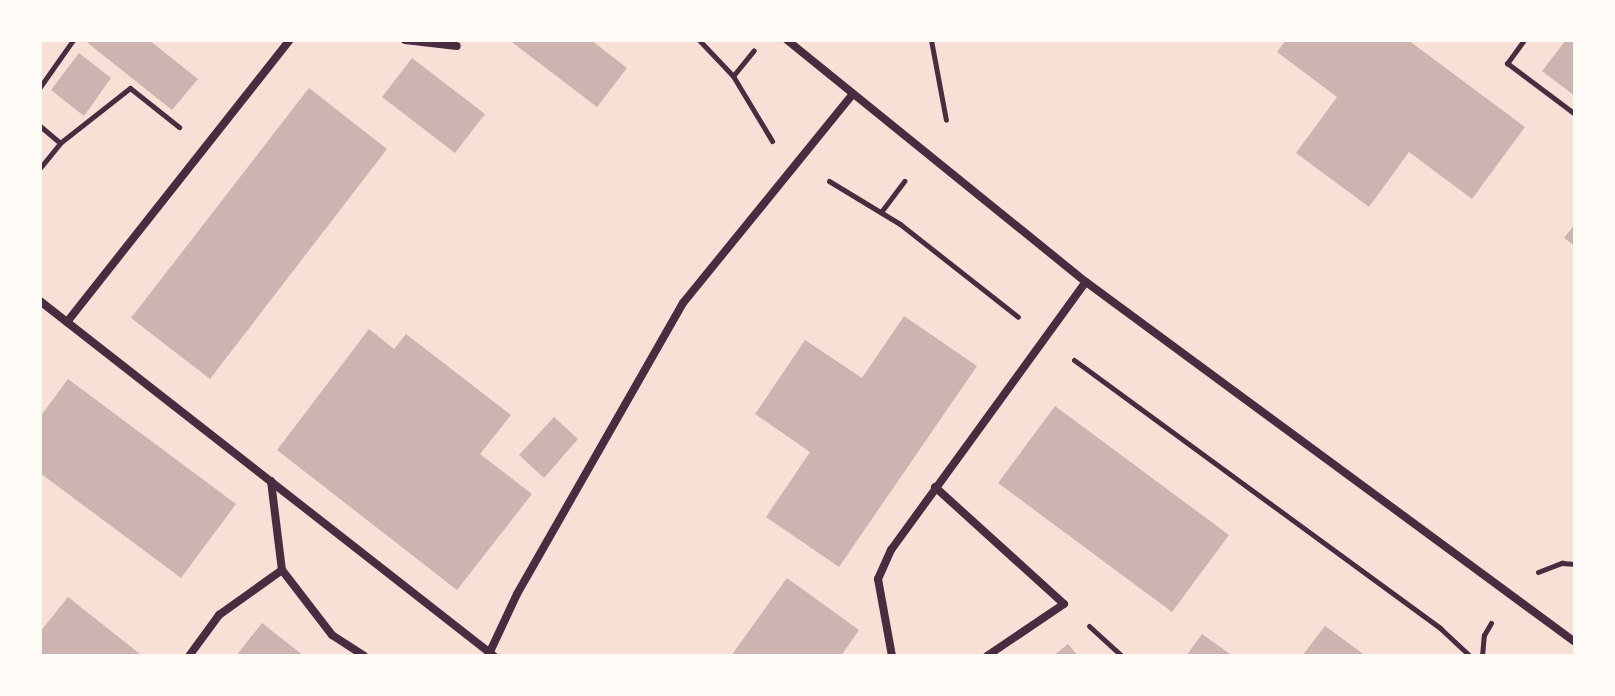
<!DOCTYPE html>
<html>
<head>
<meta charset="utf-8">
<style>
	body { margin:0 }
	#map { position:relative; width:1615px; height:696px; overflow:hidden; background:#f7e1d7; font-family:"Roboto Condensed",sans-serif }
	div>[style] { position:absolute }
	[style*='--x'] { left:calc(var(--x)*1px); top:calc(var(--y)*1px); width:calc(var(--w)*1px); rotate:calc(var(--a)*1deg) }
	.building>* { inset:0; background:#ccb4b1 }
	.path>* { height:5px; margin:-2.5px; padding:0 2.5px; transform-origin:2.5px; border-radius:2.5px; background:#4a2c40 }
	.minor>* { height:8px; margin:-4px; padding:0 4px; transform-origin:4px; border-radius:4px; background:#4a2c40 }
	span { translate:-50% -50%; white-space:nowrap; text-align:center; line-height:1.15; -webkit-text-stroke:6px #fffaf5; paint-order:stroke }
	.frame { position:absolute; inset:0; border:42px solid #fffaf5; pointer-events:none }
</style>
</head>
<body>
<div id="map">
	<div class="building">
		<i style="clip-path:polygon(84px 40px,149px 40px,198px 79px,172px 110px)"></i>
		<i style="clip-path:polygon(509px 40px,591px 40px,627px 68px,597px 107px)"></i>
		<i style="clip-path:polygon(1286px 40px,1408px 40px,1525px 127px,1472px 199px,1409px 152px,1369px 207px,1296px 153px,1337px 97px,1277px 52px)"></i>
		<i style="clip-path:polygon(1566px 40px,1575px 40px,1575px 96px,1542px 71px)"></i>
		<i style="clip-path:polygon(79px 53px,111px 78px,84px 116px,51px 90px)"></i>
		<i style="clip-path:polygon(412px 58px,485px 114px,455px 153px,382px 97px)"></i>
		<i style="clip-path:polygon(309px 88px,387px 149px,210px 379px,131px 318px)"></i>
		<i style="clip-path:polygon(1575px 224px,1575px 246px,1564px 238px)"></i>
		<i style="clip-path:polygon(904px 316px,977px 366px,839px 567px,766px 517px,810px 452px,755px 414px,805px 340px,862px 378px)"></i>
		<i style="clip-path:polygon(369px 329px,394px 349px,406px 334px,511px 415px,480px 454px,532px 494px,457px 590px,277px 450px)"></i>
		<i style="clip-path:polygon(68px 379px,236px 504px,181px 578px,40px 473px,40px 417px)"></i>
		<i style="clip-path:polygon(1055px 406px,1229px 535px,1172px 612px,998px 483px)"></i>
		<i style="clip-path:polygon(554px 417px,578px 439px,544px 478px,519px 455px)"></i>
		<i style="clip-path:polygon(787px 578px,859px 630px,841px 656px,731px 656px)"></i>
		<i style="clip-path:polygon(68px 597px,140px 654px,139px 656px,40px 656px,40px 632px)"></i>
		<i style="clip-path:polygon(262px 623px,304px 656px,236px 656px)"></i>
		<i style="clip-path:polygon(1325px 626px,1366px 656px,1302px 656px)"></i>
		<i style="clip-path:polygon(1202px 634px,1233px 656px,1186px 656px)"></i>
		<i style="clip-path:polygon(1068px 644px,1078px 656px,1053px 656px)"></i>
	</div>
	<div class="path">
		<i style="--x:699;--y:40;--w:50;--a:46.6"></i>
		<i style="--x:733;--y:76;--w:76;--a:59"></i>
		<i style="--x:931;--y:40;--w:81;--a:79.4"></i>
		<i style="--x:1524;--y:40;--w:29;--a:126"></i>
		<i style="--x:1507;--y:63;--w:85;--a:36.9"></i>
		<i style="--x:733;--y:76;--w:33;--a:-51"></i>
		<i style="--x:40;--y:87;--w:57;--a:-54.9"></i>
		<i style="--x:40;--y:126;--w:26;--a:40"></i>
		<i style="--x:40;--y:168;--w:32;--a:-51"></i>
		<i style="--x:60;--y:143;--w:89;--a:-38.2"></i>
		<i style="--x:130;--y:88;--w:63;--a:38.5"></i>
		<i style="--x:829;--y:181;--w:83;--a:31.2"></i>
		<i style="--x:900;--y:224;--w:150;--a:38.2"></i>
		<i style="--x:881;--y:212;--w:39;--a:-53"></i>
		<i style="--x:1074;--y:360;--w:454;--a:36.2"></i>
		<i style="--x:1440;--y:628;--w:41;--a:43"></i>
		<i style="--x:1538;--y:572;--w:26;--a:-21"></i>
		<i style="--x:1562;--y:563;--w:13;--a:4"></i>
		<i style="--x:1089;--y:626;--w:45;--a:42.3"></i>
		<i style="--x:1482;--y:656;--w:21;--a:-85"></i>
		<i style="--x:1484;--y:635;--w:14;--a:-60"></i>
	</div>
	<div class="minor">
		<i style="--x:405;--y:40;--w:52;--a:6.6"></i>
		<i style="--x:787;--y:40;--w:385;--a:39"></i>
		<i style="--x:1086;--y:282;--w:607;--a:36.36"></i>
		<i style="--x:40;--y:301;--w:576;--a:38.02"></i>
		<i style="--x:67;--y:322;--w:360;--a:-51.7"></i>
		<i style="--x:271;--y:481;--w:90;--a:83"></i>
		<i style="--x:282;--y:570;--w:82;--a:52.4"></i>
		<i style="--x:332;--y:635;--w:38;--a:33"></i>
		<i style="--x:935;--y:487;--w:174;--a:42.2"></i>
		<i style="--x:1064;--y:604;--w:93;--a:146"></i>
		<i style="--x:189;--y:656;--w:51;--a:-53.8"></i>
		<i style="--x:219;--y:615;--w:77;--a:-35.5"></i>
		<i style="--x:488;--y:656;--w:68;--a:-64.9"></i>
		<i style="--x:517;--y:594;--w:335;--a:-60.3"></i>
		<i style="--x:683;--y:303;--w:267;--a:-50.9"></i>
		<i style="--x:892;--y:656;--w:78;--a:-100.3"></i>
		<i style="--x:878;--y:579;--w:32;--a:-66"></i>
		<i style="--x:891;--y:550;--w:331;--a:-54"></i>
	</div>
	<div class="frame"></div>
</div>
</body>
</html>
